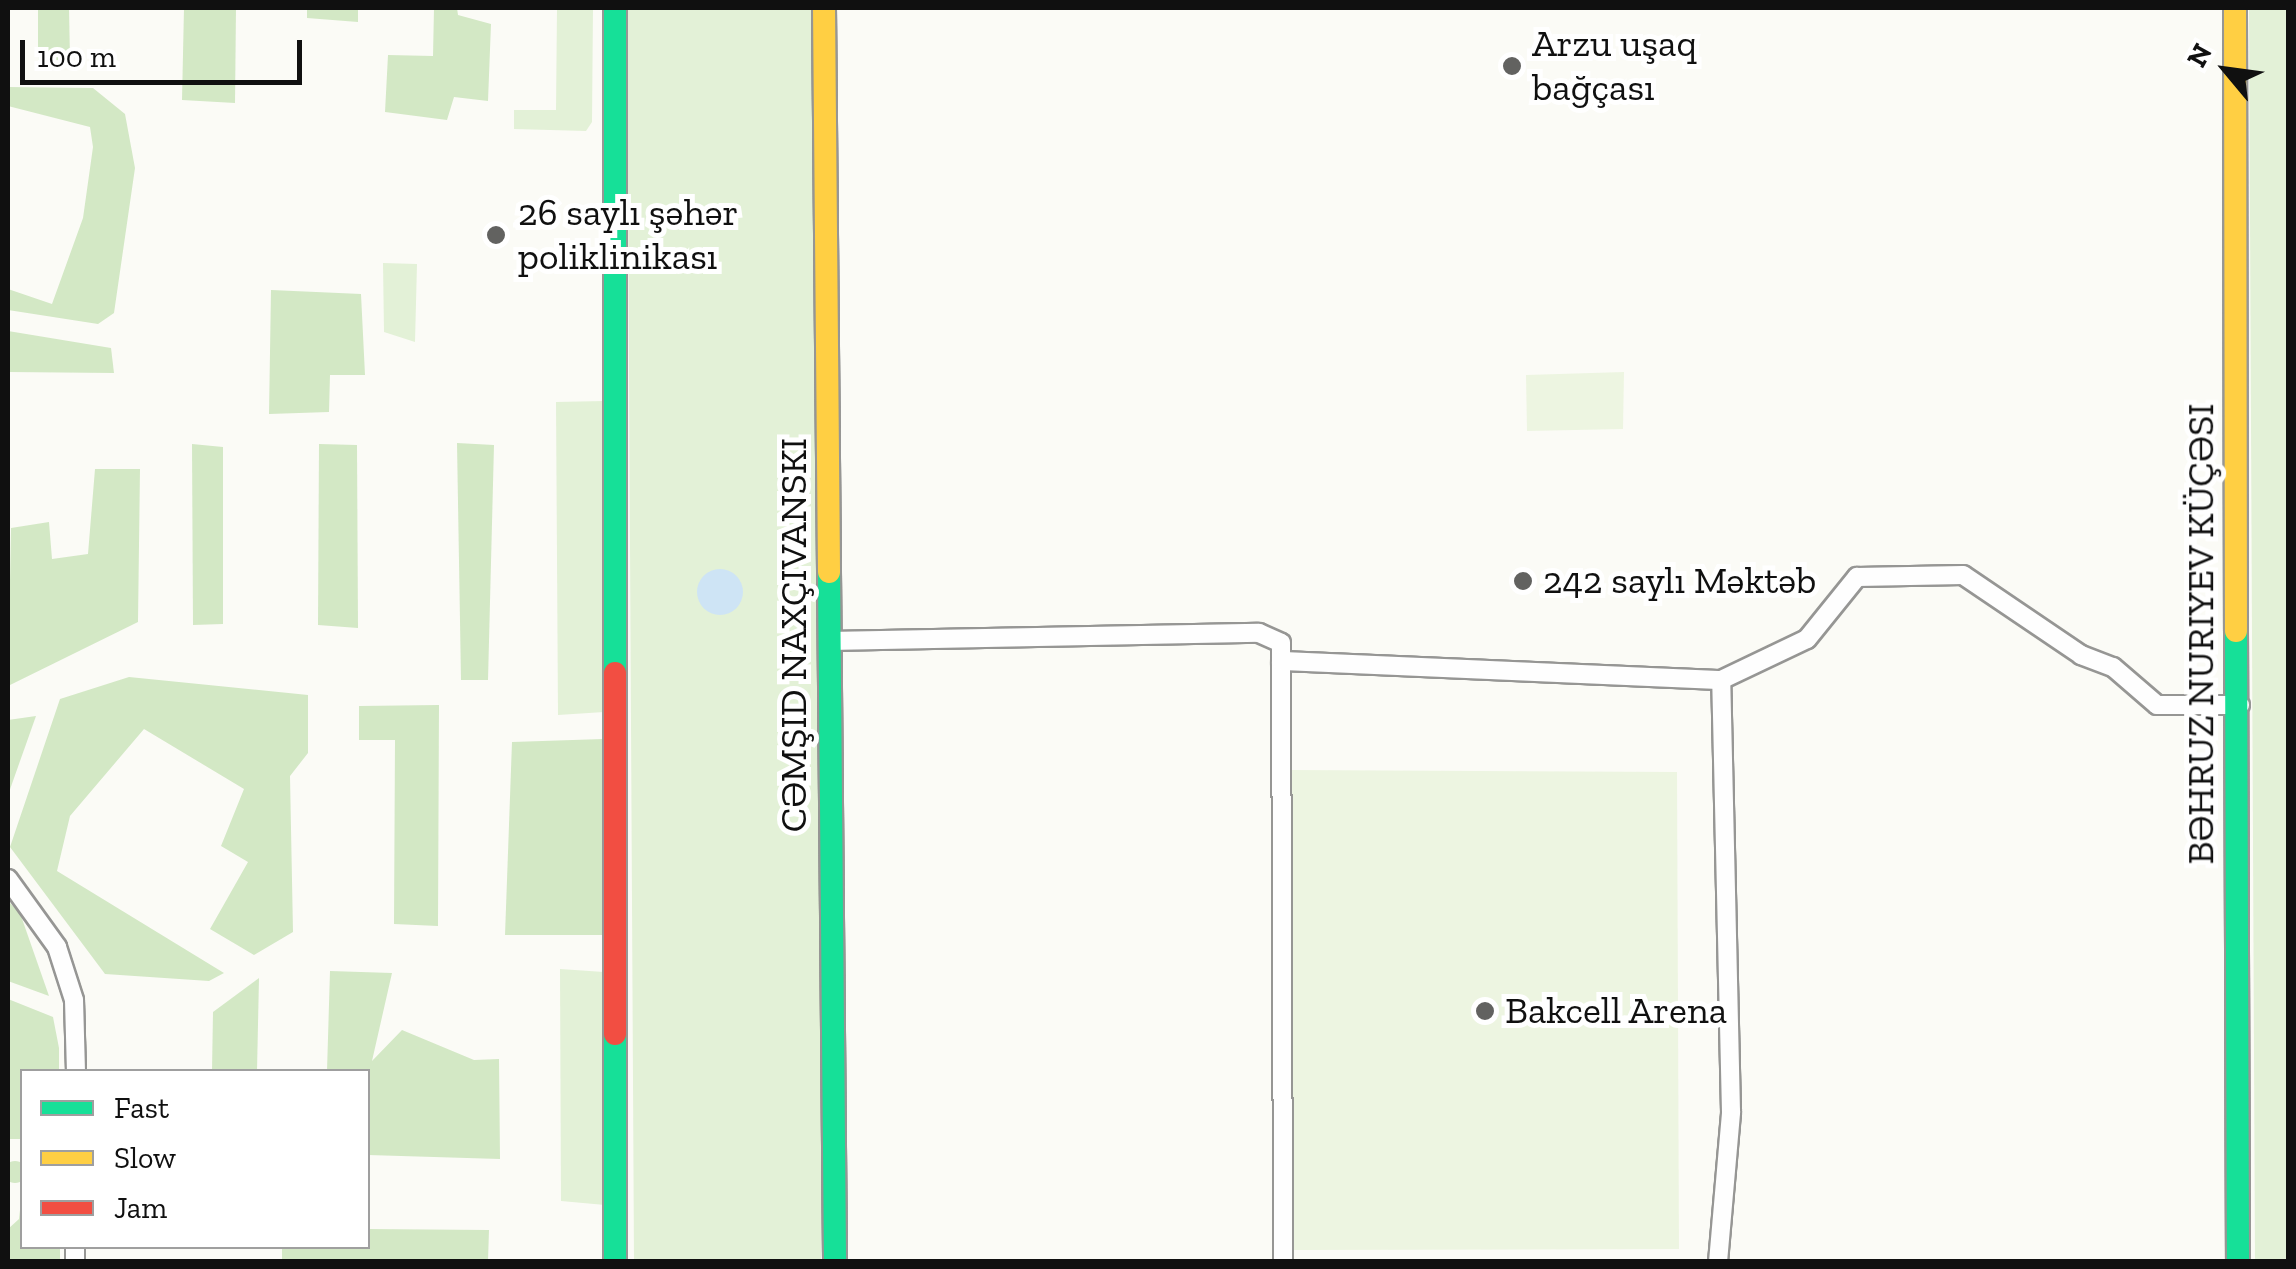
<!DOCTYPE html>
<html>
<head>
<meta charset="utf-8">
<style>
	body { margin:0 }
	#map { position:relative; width:2296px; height:1269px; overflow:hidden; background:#fbfbf6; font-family:"Zilla Slab",serif }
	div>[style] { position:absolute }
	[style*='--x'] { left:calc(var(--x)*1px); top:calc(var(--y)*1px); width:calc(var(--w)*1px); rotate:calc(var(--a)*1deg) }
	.green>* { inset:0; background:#e3f1d7 }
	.forest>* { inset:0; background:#d3e8c5 }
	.round { border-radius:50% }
	.pitch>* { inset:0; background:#edf5e1 }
	.water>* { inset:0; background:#cee4f5 }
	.roads { filter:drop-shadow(2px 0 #969694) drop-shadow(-2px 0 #969694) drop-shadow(0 2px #969694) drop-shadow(0 -2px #969694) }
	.street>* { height:18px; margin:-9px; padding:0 9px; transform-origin:9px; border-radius:9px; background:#fefefe }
	.fast>* { height:22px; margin:-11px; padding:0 11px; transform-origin:11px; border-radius:11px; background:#16e098 }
	.slow>* { height:22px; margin:-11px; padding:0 11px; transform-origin:11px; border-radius:11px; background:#ffcf43 }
	.jam>* { height:22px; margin:-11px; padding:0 11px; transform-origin:11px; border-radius:11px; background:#f24e42 }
	.dots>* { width:28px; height:28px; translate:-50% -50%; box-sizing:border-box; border:5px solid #fff; border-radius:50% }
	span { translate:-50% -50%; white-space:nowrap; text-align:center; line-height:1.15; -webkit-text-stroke:10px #fff; paint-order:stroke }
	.poi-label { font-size:38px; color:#101010 }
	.left { translate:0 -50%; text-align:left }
	.street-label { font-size:38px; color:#101010 }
	.frame { position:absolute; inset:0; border:10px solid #101010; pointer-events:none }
	.legend { position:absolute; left:20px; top:1069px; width:350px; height:180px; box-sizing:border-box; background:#fff; border:2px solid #9f9f9f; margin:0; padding:12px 18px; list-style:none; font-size:30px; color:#101010 }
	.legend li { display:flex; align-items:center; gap:20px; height:50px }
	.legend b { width:50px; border:2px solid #9f9f9f }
	.north { position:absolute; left:2176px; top:20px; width:100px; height:100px; -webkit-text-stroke:8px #fff; paint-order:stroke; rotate:299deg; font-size:28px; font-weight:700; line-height:40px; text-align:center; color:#101010 }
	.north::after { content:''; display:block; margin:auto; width:35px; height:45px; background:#101010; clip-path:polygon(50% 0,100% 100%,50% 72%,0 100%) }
	.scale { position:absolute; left:20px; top:40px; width:282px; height:45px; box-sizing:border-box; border:5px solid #101010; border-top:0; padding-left:12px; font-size:30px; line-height:35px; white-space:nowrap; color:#101010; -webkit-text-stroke:8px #fff; paint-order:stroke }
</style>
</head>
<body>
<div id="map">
	<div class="green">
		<i style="clip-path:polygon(557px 8px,593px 8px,592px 122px,586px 131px,514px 129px,514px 110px,556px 110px)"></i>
		<i style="clip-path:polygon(627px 8px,812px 8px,833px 1120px,821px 1153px,821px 1261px,634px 1261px)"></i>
		<i style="clip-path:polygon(2249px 8px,2288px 8px,2288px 1262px,2255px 1261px)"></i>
		<i style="clip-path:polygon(383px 263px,417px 264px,415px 342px,384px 332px)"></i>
		<i style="clip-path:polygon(604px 401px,604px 712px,558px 715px,556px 402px)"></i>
		<i style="clip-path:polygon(560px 969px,604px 972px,605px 1205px,561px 1201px)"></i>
	</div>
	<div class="forest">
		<i style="clip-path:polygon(38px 8px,69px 8px,70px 60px,38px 60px)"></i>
		<i style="clip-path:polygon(184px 8px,236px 8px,235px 103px,182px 100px)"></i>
		<i style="clip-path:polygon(307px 8px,358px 8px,358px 22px,307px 18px)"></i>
		<i style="clip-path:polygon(434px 8px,457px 8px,458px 15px,491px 24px,488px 101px,454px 97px,447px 120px,385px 112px,388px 55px,433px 56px)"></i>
		<i style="clip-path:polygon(8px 87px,93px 88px,125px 114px,135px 168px,114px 313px,98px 324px,8px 310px,8px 289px,52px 304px,83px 218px,93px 147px,90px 127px,8px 106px)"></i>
		<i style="clip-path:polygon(271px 290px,361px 294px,365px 375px,330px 375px,329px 412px,269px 414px)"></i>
		<i style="clip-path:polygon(8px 331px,111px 348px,114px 373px,8px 372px)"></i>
		<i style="clip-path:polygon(457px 443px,494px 445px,488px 680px,461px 680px)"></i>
		<i style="clip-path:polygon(192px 444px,223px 447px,223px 624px,193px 625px)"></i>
		<i style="clip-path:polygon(319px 444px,357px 445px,358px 628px,318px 625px)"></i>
		<i style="clip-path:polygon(95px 469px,140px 469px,138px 622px,8px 686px,11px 528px,49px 522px,52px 559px,88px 554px)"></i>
		<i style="clip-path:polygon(129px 677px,308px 695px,308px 753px,290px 776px,293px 932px,254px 955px,210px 929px,248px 862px,221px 846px,244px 789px,144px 729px,70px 816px,57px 871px,224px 973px,209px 981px,105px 974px,10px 847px,60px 699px)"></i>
		<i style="clip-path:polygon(439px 705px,438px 926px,394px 924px,395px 740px,359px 740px,359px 706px)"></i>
		<i style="clip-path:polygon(36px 716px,8px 795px,8px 720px)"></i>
		<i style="clip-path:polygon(603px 739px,603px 935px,505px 935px,512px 742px)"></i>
		<i style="clip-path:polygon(8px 901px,20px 913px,49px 996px,8px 981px)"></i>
		<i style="clip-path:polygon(330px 971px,392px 973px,372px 1061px,402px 1030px,474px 1060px,499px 1059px,500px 1159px,368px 1155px,368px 1072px,327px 1071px)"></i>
		<i style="clip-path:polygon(259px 978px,257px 1071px,212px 1071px,213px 1012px)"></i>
		<i style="clip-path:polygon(8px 999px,53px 1017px,59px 1048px,59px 1071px,22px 1072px,22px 1139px,8px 1139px)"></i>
		<i class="round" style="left:4px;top:1161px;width:22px;height:22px"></i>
		<i style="clip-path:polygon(22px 1192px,22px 1246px,60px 1247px,60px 1261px,8px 1260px,8px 1229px,19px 1219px)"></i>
		<i style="clip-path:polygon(368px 1229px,489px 1230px,488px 1261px,282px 1261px,282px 1247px,368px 1246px)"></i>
	</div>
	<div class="pitch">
		<i style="clip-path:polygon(1624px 372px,1623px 429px,1527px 431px,1526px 375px)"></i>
		<i style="clip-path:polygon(1290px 770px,1677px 772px,1679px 1249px,1294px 1250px)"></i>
	</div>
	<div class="water">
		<i class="round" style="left:697px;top:569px;width:46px;height:46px"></i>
	</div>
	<div class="roads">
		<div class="street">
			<i style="--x:829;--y:641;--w:430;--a:-1.1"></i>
			<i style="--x:1259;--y:633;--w:24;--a:24"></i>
			<i style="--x:1281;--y:643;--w:619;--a:89.81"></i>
			<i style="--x:1281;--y:661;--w:440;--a:2.5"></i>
			<i style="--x:1721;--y:680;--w:95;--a:-25.5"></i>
			<i style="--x:1807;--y:639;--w:80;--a:-51.1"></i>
			<i style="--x:1857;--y:577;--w:106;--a:-1.1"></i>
			<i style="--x:1963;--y:575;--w:143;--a:34.1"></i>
			<i style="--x:2081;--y:655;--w:34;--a:21"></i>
			<i style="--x:2113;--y:667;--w:58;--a:40.8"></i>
			<i style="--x:2157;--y:705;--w:83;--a:0"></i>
			<i style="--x:8;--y:879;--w:84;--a:54.2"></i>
			<i style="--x:57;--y:947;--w:56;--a:72.2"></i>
			<i style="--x:74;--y:1000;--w:72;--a:88.4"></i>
			<i style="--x:75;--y:1262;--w:16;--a:-90"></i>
			<i style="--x:1718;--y:1262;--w:151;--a:-85"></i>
			<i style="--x:1731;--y:1112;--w:432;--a:-91.3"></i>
		</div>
		<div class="fast">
			<i style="--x:615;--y:8;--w:665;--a:90"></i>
			<i style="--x:829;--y:572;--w:690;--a:89.5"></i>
			<i style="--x:2236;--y:631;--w:631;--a:89.82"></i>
			<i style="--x:615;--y:1034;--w:228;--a:90"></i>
		</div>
		<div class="slow">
			<i style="--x:824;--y:8;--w:564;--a:89.49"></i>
			<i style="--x:2235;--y:8;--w:623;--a:89.91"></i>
		</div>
		<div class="jam">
			<i style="--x:615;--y:673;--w:361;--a:90"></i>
		</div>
	</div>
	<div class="dots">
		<i style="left:1512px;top:66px;background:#626260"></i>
		<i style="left:496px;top:235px;background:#626260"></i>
		<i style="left:1523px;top:581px;background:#626260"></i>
		<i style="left:1485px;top:1011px;background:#626260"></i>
	</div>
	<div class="poi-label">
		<span class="left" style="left:1532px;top:66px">Arzu uşaq<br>bağçası</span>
		<span class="left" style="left:518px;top:235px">26 saylı şəhər<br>poliklinikası</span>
		<span class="left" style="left:1543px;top:581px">242 saylı Məktəb</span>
		<span class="left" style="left:1505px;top:1011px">Bakcell Arena</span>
	</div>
	<div class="street-label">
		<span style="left:2201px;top:634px;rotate:-90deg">BƏHRUZ NURIYEV KÜÇƏSI</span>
		<span style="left:794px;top:635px;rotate:-90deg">CƏMŞID NAXÇIVANSKI</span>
	</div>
	<div class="frame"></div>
	<ul class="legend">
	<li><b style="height:12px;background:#16e098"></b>Fast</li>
	<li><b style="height:12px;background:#ffcf43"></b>Slow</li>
	<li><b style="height:12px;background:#f24e42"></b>Jam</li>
	</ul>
	<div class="north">N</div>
	<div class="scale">100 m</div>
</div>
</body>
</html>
